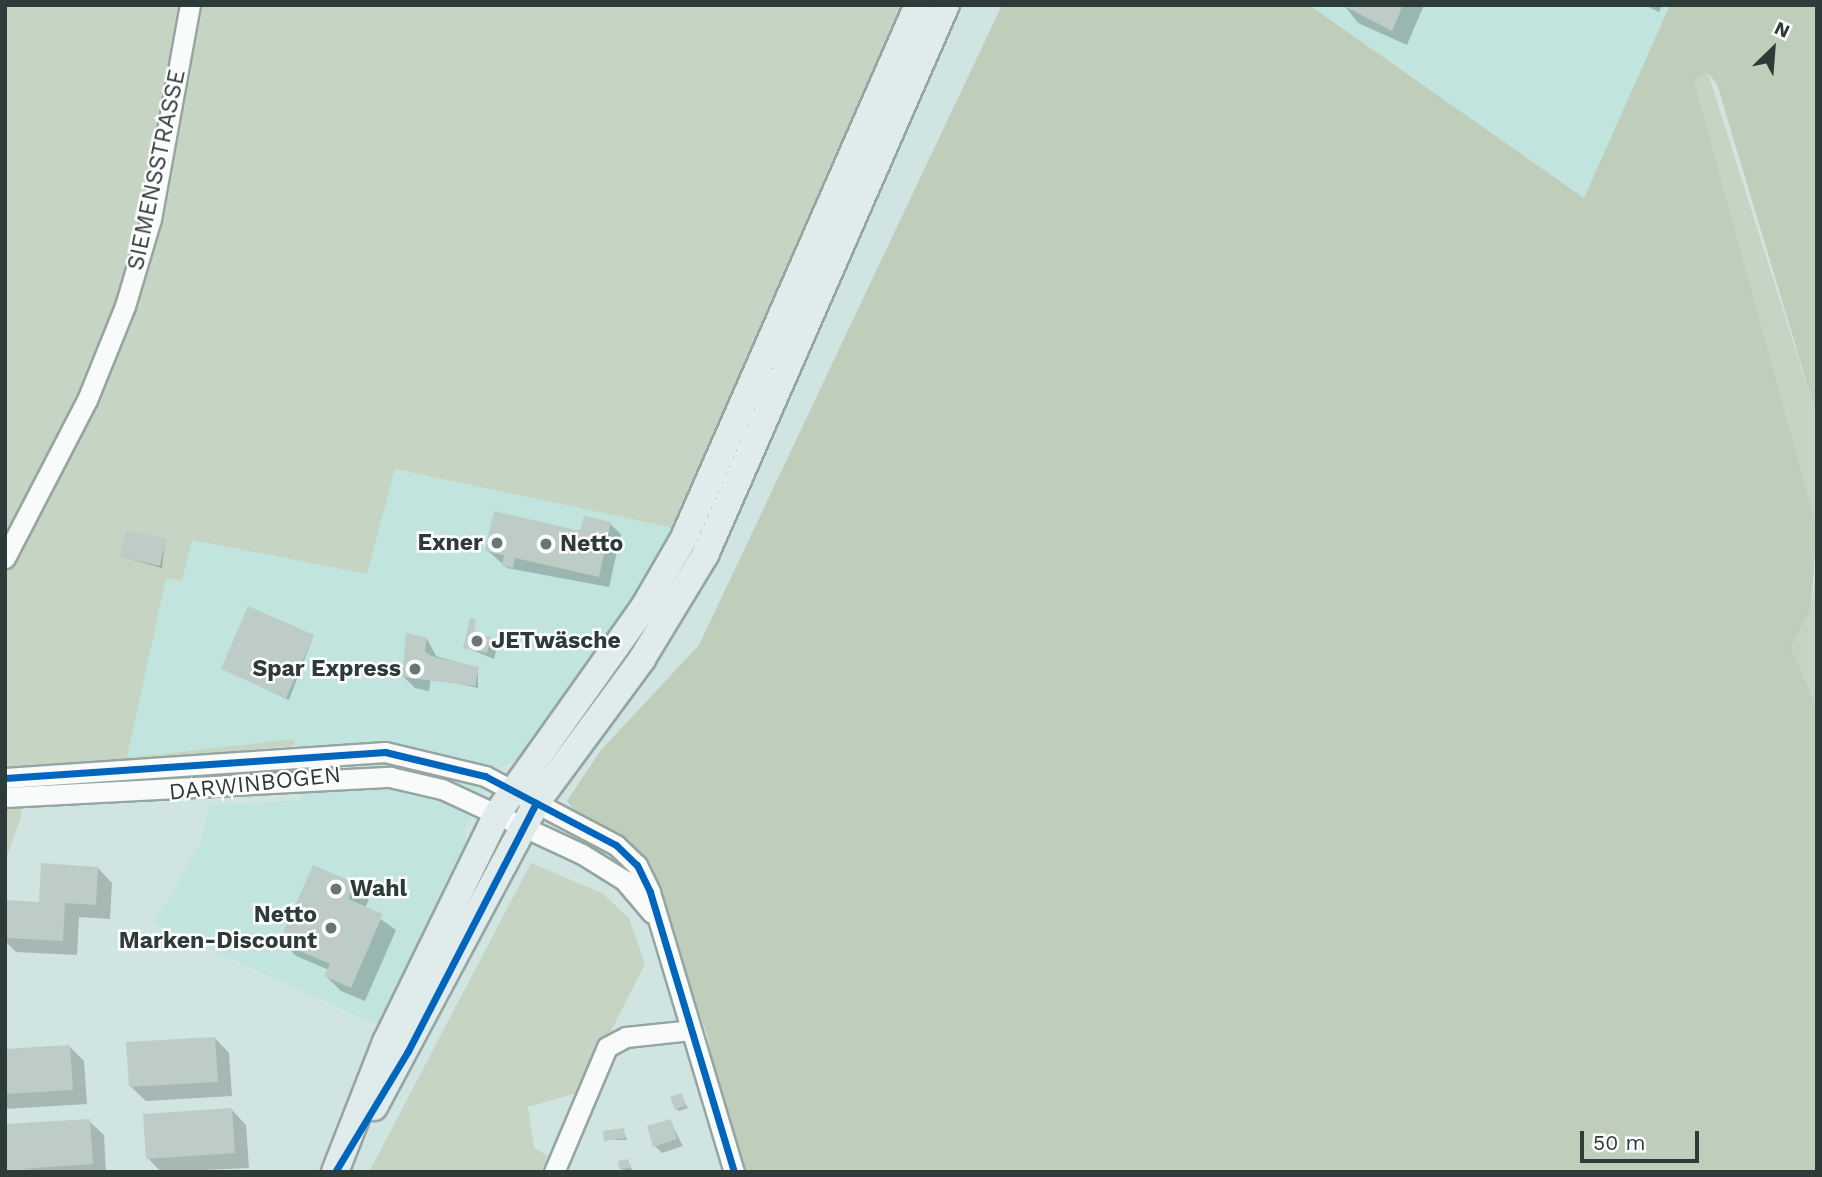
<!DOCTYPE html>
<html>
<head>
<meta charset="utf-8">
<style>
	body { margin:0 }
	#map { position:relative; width:1822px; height:1177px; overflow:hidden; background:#d0e5e1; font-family:"Work Sans",sans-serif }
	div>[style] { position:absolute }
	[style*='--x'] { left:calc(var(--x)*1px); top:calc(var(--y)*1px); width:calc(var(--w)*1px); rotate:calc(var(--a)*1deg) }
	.built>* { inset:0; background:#c1e4de }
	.green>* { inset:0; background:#c6d4c3 }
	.forest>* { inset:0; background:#bfceba }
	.shadow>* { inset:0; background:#0003 }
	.building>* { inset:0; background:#bdccc6 }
	.roads { filter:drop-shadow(2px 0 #95a5a2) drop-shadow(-2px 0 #95a5a2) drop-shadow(0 2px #95a5a2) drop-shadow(0 -2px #95a5a2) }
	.minor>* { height:19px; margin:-9.5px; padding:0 9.5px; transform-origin:9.5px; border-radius:9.5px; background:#f8fbfa }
	.major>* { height:26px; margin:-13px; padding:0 13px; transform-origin:13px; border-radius:13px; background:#e0ebec }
	.bus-1>* { height:7px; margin:-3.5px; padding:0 3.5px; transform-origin:3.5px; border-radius:3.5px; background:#0065bd }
	.dots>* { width:19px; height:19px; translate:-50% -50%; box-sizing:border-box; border:4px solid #fff; border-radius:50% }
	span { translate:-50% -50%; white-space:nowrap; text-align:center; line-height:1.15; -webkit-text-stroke:5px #fff; paint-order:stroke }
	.street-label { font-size:23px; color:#2d3c39 }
	.poi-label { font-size:23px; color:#2d3c39; font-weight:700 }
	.right { translate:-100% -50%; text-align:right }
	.left { translate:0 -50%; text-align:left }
	.frame { position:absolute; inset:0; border:7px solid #2d3c39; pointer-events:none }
	.north { position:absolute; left:1738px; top:14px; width:70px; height:70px; -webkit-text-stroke:5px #fff; paint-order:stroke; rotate:25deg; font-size:19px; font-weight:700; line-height:28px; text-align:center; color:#2d3c39 }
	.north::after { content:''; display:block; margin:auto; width:24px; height:32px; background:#2d3c39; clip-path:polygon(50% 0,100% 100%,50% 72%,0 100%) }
	.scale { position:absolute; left:1580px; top:1131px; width:119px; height:32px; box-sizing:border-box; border:4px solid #2d3c39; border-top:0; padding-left:9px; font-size:21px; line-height:24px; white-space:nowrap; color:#2d3c39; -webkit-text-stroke:5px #fff; paint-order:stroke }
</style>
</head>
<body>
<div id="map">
	<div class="built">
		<i style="clip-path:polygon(1309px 5px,1671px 5px,1584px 198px)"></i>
		<i style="clip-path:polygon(394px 469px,679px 529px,593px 663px,520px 759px,496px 769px,463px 831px,469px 849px,382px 1027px,154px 924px,201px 842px,209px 806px,301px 800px,294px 739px,127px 758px,166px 577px,182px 580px,191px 540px,367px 574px)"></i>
	</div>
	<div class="green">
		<i style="clip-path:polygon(5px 5px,908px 5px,679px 529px,395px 469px,367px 574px,192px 540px,182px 581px,166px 578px,127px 758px,294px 739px,294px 746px,19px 769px,5px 764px)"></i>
		<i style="clip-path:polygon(1708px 73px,1817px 417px,1817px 528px,1694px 80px)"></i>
		<i style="clip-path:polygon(1817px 565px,1817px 707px,1791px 648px,1811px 608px)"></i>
		<i style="clip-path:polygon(23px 801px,20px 820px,5px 861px,5px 805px)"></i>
		<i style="clip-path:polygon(531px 863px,602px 893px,629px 918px,645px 964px,580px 1092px,528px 1107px,534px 1148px,548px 1156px,542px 1172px,369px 1172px)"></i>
	</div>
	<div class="forest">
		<i style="clip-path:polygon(1002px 5px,1309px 5px,1584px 198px,1670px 5px,1817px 5px,1817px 417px,1717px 84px,1708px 73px,1694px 80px,1817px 528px,1811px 608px,1791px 648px,1817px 707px,1817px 1172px,733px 1172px,707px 1034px,641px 854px,579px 817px,567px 801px,601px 750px,699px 645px)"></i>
	</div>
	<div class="shadow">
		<i style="clip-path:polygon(1344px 5px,1424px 5px,1407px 45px,1358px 23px)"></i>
		<i style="clip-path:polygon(1644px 5px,1662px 5px,1659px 12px)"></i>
		<i style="clip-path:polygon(610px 524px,621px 534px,609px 587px,507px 568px,487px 550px)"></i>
		<i style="clip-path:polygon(165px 541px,162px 568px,122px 557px)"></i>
		<i style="clip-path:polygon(313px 637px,289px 700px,223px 669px)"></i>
		<i style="clip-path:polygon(427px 639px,436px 656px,478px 668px,478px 688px,431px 678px,429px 691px,415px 688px,404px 677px)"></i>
		<i style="clip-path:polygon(490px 640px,497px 647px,494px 659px,465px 647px)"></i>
		<i style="clip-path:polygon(98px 868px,112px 883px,110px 919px,79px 917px,77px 955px,16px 952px,5px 941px,5px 902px,40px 904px)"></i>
		<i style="clip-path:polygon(354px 885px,369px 899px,365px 908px,396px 930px,365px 1001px,341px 991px,326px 976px,329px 970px,296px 956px,281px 941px)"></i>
		<i style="clip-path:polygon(215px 1038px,229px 1053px,232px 1096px,146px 1101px,131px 1087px)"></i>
		<i style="clip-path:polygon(69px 1046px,84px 1061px,87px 1104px,5px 1109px,5px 1051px)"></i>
		<i style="clip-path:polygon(681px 1095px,688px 1108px,679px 1111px,676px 1109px)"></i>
		<i style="clip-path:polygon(232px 1110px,246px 1125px,249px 1168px,161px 1172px,148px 1158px)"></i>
		<i style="clip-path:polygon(89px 1121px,104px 1135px,106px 1172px,5px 1169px)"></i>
		<i style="clip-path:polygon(670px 1121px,683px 1146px,662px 1153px,655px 1146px)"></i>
		<i style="clip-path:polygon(623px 1130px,627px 1140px,606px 1140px)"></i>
		<i style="clip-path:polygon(628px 1161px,632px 1170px,624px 1171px,621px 1168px)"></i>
	</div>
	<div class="building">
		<i style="clip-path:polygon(1342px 5px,1403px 5px,1392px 31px)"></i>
		<i style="clip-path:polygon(494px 511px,580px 531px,584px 516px,611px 522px,599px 577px,515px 558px,513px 568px,502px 566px,504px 555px,485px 551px)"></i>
		<i style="clip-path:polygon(126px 530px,166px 539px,160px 566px,120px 557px)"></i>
		<i style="clip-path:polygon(248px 606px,314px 635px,286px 698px,221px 669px)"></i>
		<i style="clip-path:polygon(470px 618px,476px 620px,474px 629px,491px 638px,487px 653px,463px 648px)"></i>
		<i style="clip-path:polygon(406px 633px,427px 638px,425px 651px,431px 656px,479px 667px,475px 686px,402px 677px)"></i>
		<i style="clip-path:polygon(41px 863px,98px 867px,96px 905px,65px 903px,63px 941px,5px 938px,5px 900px,39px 902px)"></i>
		<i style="clip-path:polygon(313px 865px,355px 883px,348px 899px,383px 914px,351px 988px,324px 976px,330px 964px,279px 942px)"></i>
		<i style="clip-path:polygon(215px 1037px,218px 1082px,129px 1087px,126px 1042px)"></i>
		<i style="clip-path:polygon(70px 1045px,73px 1090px,5px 1094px,5px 1049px)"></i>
		<i style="clip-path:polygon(682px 1093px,686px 1105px,675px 1110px,670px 1097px)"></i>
		<i style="clip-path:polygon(232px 1108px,235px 1153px,146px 1159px,143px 1114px)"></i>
		<i style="clip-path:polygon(90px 1119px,93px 1164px,5px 1170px,5px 1124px)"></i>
		<i style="clip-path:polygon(671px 1119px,677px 1139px,653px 1147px,647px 1126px)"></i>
		<i style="clip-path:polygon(624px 1128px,625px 1138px,604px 1141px,603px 1131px)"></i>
		<i style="clip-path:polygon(628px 1159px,630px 1168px,619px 1169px,618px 1161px)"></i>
	</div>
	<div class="roads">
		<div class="minor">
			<i style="--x:5;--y:558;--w:178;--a:-62.6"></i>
			<i style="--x:87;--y:400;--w:101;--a:-68"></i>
			<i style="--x:125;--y:306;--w:91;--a:-73.4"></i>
			<i style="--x:151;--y:219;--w:218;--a:-79.7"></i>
			<i style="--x:5;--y:778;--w:381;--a:-3.9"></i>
			<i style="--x:385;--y:752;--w:103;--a:13.5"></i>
			<i style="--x:485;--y:776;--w:148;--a:27.8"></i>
			<i style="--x:616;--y:845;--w:29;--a:44"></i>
			<i style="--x:637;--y:865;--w:30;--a:64"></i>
			<i style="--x:650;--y:892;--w:292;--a:73.3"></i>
			<i style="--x:5;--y:797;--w:386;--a:-3"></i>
			<i style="--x:390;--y:777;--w:53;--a:13"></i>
			<i style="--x:442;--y:789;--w:154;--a:24.9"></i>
			<i style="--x:582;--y:854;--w:49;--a:31.8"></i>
			<i style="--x:624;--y:880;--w:43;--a:49.7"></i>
			<i style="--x:554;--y:1172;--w:136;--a:-67"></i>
			<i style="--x:607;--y:1047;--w:21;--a:-28"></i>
			<i style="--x:626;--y:1037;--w:65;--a:-6.1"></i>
		</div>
		<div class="major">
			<i style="--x:374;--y:1107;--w:344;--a:-61.9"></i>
			<i style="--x:536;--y:803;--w:179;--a:-53.6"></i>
			<i style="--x:642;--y:659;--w:122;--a:-58.8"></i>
			<i style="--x:705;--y:555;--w:600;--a:-66.34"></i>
			<i style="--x:335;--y:1172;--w:140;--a:-68.6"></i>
			<i style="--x:386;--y:1042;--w:254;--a:-64"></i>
			<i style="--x:497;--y:814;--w:254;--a:-54.6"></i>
			<i style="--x:644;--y:607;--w:78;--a:-59.8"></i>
			<i style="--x:683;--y:540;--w:584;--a:-66.29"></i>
		</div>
	</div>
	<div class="bus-1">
		<i style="--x:5;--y:778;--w:381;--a:-3.9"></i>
		<i style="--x:385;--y:752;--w:103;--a:13.5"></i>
		<i style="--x:485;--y:776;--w:148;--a:27.8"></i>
		<i style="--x:616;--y:845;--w:29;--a:44"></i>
		<i style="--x:637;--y:865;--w:30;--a:64"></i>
		<i style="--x:650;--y:892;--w:292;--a:73.3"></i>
		<i style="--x:335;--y:1172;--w:141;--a:-58.9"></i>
		<i style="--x:408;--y:1051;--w:279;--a:-62.7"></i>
	</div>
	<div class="dots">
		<i style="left:497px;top:543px;background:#667774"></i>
		<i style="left:546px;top:544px;background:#667774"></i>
		<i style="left:477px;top:641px;background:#667774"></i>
		<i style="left:415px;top:669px;background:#667774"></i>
		<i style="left:336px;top:889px;background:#667774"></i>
		<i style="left:331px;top:928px;background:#667774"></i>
	</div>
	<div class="street-label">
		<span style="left:157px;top:170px;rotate:-78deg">SIEMENSSTRASSE</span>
		<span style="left:255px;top:784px;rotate:-6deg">DARWINBOGEN</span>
	</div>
	<div class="poi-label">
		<span class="right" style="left:483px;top:543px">Exner</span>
		<span class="left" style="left:560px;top:544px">Netto</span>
		<span class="left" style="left:491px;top:641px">JETwäsche</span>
		<span class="right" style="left:401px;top:669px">Spar Express</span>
		<span class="left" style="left:350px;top:889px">Wahl</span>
		<span class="right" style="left:317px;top:928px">Netto<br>Marken-Discount</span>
	</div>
	<div class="frame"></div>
	<div class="north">N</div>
	<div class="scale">50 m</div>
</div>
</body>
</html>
